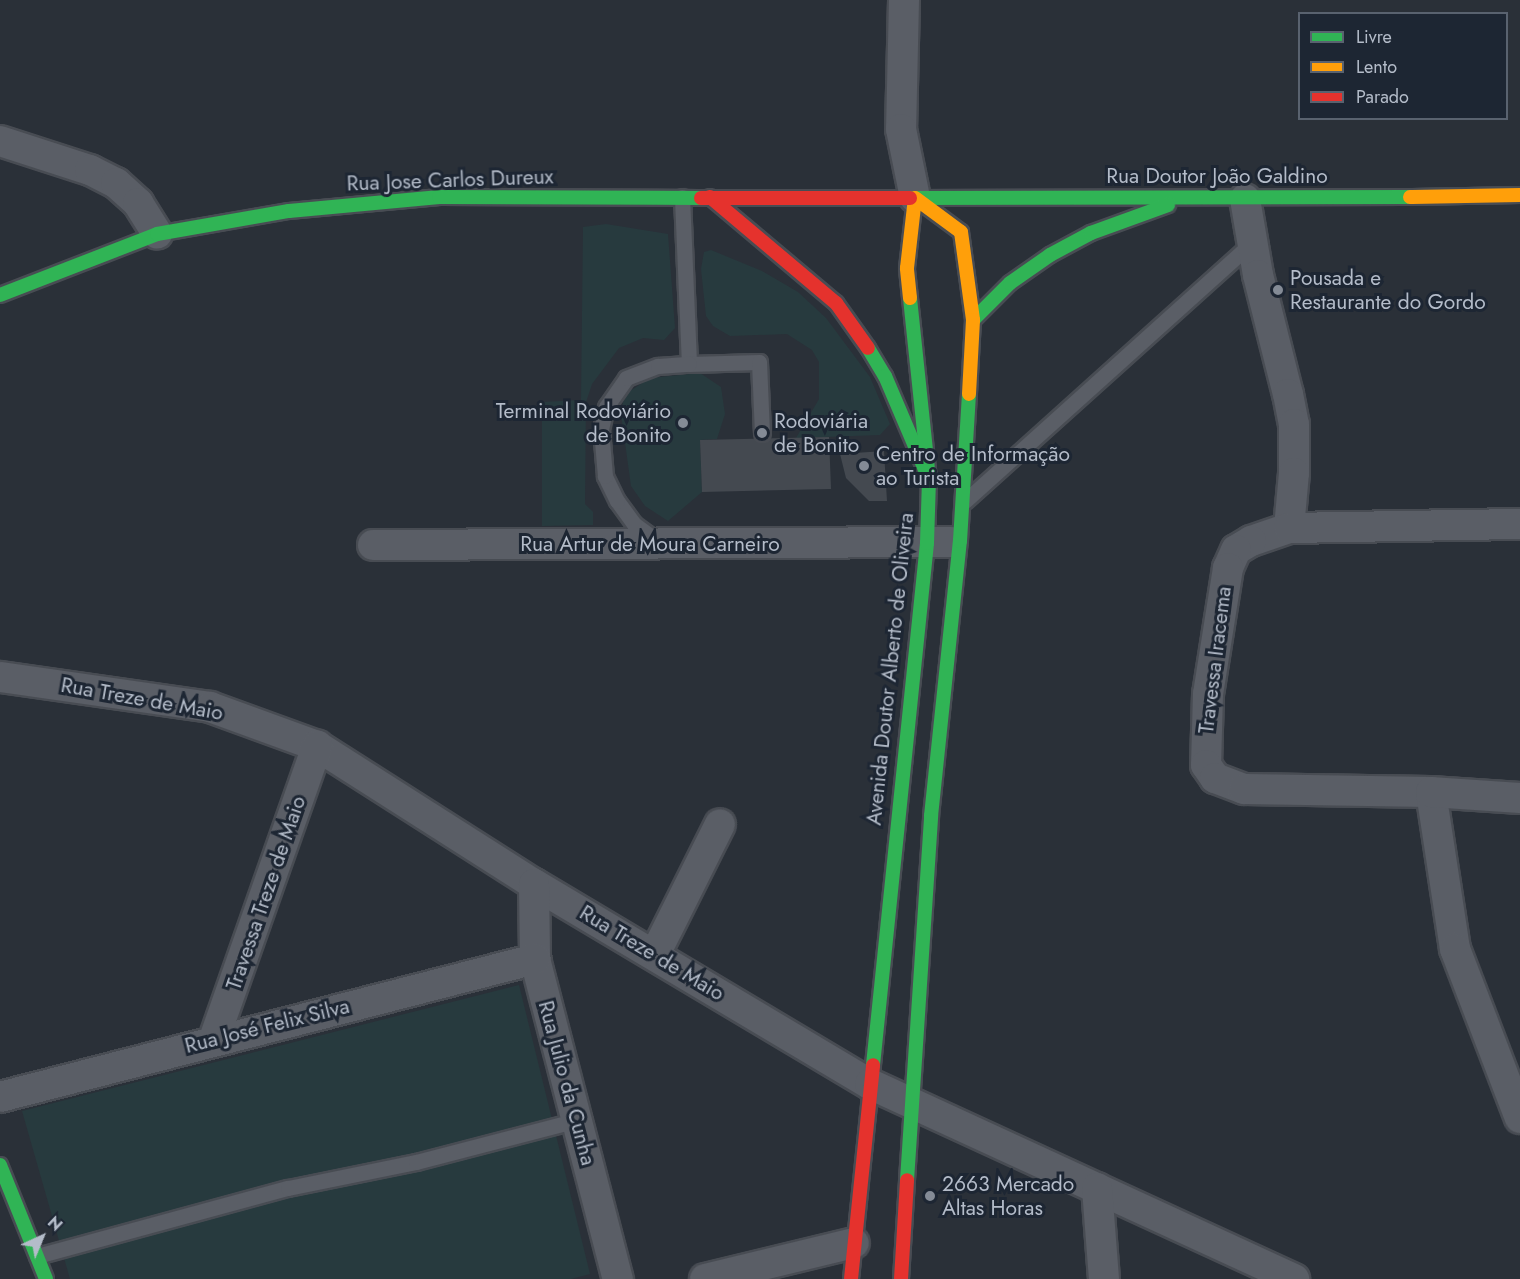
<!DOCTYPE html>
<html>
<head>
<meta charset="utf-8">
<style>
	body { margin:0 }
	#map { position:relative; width:1520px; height:1279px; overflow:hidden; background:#2a3038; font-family:Jost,sans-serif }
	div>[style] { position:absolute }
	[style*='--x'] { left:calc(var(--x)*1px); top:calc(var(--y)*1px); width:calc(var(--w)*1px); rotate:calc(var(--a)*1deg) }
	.green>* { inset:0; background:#273a3e }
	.building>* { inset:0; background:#444950 }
	.roads { filter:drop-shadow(2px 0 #484c53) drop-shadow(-2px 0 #484c53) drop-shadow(0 2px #484c53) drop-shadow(0 -2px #484c53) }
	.lane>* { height:15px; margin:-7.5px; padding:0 7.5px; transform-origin:7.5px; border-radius:7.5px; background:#5a5e66 }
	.street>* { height:30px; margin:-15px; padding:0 15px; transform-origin:15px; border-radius:15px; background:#5a5e66 }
	.fast>* { height:14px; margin:-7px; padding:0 7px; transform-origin:7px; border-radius:7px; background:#30b455 }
	.slow>* { height:14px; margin:-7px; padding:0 7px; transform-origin:7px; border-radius:7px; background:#ff9f0a }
	.jam>* { height:14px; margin:-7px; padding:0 7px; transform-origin:7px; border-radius:7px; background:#e5322d }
	.dots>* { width:16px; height:16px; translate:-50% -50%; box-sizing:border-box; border:3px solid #1d2633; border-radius:50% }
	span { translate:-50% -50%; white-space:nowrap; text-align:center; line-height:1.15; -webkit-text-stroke:6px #1d2633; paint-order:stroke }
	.street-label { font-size:21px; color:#b4bcc9 }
	.poi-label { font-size:21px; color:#b4bcc9 }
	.left { translate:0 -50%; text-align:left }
	.right { translate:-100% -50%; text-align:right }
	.legend { position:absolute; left:1298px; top:12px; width:210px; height:108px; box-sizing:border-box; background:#1d2633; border:2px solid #59626f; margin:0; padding:8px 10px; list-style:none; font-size:18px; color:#b4bcc9 }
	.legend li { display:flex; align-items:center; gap:12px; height:30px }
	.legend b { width:30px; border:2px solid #59626f }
	.north { position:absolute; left:12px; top:1207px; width:60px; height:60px; -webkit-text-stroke:4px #1d2633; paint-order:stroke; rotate:44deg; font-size:16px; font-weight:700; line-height:24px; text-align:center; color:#b4bcc9 }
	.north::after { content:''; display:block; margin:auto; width:21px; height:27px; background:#b4bcc9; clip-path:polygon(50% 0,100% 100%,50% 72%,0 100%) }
</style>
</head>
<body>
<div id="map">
	<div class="green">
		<i style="clip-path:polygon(606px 224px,668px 234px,675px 328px,664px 340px,643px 338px,619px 348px,592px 384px,586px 402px,585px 504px,593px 512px,593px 525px,542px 526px,542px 402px,581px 400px,583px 227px)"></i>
		<i style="clip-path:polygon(711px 250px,762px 271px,798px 292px,826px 318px,870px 377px,890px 424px,880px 435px,796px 438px,819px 399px,819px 362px,812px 350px,787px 334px,730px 336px,713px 326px,706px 316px,701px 269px,704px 252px)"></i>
		<i style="clip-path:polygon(700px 373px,721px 387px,725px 414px,717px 439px,700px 440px,702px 492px,668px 521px,645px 506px,631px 486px,621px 414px,623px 402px,630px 391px,650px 378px)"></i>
		<i style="clip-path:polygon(519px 985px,590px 1274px,571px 1279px,70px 1279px,22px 1111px)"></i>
	</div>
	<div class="building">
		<i style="clip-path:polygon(829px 437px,831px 489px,702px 492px,700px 440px)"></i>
		<i style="clip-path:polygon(884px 451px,887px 501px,869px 501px,846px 478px,840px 454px)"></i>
	</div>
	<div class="roads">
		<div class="lane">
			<i style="--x:682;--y:197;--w:167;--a:87.6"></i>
			<i style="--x:689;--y:364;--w:70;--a:-1.6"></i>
			<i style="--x:759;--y:362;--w:71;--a:87.6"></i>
			<i style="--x:965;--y:501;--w:386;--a:-42"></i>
			<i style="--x:656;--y:540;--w:27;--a:-144"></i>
			<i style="--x:634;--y:524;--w:29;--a:-126"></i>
			<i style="--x:617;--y:501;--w:28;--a:-116"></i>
			<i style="--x:605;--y:476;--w:47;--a:-94.9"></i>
			<i style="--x:601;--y:429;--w:23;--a:-77"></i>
			<i style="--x:606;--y:407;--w:35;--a:-55"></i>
			<i style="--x:626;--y:378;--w:34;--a:-21"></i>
			<i style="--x:658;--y:366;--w:31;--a:-4"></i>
			<i style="--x:37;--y:1256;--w:260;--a:-15.2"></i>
			<i style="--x:288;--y:1188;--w:131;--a:-11.5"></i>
			<i style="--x:416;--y:1162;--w:166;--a:-14.6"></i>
		</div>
		<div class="street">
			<i style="--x:904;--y:0;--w:129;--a:91.3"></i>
			<i style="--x:901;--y:129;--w:70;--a:78.5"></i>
			<i style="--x:0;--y:141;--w:95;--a:17.9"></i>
			<i style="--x:90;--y:170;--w:29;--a:27"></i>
			<i style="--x:116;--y:183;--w:30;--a:42"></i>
			<i style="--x:138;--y:203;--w:36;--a:58"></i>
			<i style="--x:1245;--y:199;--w:77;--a:80.3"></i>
			<i style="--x:1258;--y:275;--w:123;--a:75.9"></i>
			<i style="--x:1288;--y:394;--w:31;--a:79"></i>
			<i style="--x:1294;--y:424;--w:49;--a:90"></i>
			<i style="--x:1294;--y:473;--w:55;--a:95.2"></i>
			<i style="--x:1289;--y:528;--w:40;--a:161.1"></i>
			<i style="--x:1251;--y:541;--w:17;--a:149"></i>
			<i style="--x:1236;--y:550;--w:20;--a:114"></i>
			<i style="--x:1228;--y:568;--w:128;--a:99"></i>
			<i style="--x:1208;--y:694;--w:71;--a:91.6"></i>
			<i style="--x:1206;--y:765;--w:16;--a:55"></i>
			<i style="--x:1215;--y:778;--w:31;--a:21"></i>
			<i style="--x:1244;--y:789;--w:187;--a:0.9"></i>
			<i style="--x:1431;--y:792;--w:159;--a:81.3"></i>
			<i style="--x:1455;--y:949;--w:181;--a:69"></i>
			<i style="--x:1289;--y:528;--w:231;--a:-1"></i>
			<i style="--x:373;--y:545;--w:578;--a:-0.3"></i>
			<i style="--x:0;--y:677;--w:212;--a:8.1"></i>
			<i style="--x:210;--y:707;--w:114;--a:20"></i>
			<i style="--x:317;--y:746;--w:257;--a:32.5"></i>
			<i style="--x:534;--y:884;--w:391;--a:30.8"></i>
			<i style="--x:870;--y:1084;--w:467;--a:24.7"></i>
			<i style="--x:1431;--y:792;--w:89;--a:3.9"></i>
			<i style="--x:534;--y:884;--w:75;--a:89.2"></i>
			<i style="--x:535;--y:959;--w:331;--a:75.5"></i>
			<i style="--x:655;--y:954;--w:145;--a:-63.4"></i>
			<i style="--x:214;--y:1039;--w:311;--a:-70.6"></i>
			<i style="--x:0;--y:1097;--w:553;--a:-14.46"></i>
			<i style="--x:1097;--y:1188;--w:91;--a:85.6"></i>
			<i style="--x:705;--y:1279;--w:153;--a:-13.6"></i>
		</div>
		<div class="fast">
			<i style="--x:910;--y:198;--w:500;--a:-0.11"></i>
			<i style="--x:0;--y:295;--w:168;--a:-21.2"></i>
			<i style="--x:157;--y:234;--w:134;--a:-9.9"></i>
			<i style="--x:289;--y:211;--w:151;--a:-5.3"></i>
			<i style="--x:439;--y:197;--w:262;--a:0.2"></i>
			<i style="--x:973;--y:320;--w:52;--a:-45"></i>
			<i style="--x:1010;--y:283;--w:49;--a:-35"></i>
			<i style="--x:1050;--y:255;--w:47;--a:-28.2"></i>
			<i style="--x:1091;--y:233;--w:82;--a:-20"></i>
			<i style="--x:868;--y:348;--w:33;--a:59"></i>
			<i style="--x:885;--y:376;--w:112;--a:66.9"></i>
			<i style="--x:873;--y:1065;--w:525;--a:-84.09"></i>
			<i style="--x:927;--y:543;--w:64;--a:-88.2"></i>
			<i style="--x:929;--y:479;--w:182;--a:-96"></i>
			<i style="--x:0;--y:1165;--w:123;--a:68"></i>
			<i style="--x:907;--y:1180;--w:365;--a:-86.2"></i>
			<i style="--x:931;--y:816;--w:277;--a:-84"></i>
			<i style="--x:960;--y:541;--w:147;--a:-86.5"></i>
		</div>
		<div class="slow">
			<i style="--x:1410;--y:197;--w:110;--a:-1"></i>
			<i style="--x:910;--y:298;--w:30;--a:-96"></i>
			<i style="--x:907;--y:268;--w:70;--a:-83.5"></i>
			<i style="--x:915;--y:198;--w:57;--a:36.5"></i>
			<i style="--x:961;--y:232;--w:89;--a:82.2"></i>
			<i style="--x:973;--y:320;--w:74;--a:93.1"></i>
		</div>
		<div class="jam">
			<i style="--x:710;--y:197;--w:165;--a:40.1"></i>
			<i style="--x:836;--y:303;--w:55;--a:54.6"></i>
			<i style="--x:701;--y:198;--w:209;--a:0"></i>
			<i style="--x:851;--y:1279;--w:215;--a:-84.1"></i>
			<i style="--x:901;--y:1279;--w:99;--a:-86.5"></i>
		</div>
	</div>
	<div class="dots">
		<i style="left:1278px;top:290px;background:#848b96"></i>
		<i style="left:683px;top:423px;background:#848b96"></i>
		<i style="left:762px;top:433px;background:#848b96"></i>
		<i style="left:864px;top:466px;background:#848b96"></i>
		<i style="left:930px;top:1196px;background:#848b96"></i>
	</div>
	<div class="street-label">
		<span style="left:1217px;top:176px">Rua Doutor João Galdino</span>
		<span style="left:450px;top:180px;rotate:-2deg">Rua Jose Carlos Dureux</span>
		<span style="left:650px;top:544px">Rua Artur de Moura Carneiro</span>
		<span style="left:1215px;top:660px;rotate:-83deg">Travessa Iracema</span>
		<span style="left:890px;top:669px;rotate:-84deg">Avenida Doutor Alberto de Oliveira</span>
		<span style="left:142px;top:699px;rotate:10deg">Rua Treze de Maio</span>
		<span style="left:266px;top:893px;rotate:-71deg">Travessa Treze de Maio</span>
		<span style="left:652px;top:953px;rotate:31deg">Rua Treze de Maio</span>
		<span style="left:267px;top:1026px;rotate:-14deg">Rua José Felix Silva</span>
		<span style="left:567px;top:1083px;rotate:75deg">Rua Julio da Cunha</span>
	</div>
	<div class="poi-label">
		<span class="left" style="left:1290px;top:290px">Pousada e<br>Restaurante do Gordo</span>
		<span class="right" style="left:671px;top:423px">Terminal Rodoviário<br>de Bonito</span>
		<span class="left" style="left:774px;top:433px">Rodoviária<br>de Bonito</span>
		<span class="left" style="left:876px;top:466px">Centro de Informação<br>ao Turista</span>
		<span class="left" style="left:942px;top:1196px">2663 Mercado<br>Altas Horas</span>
	</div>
	<ul class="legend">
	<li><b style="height:8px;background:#30b455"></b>Livre</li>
	<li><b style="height:8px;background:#ff9f0a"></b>Lento</li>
	<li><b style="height:8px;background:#e5322d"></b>Parado</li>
	</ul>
	<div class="north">N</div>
</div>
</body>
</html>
